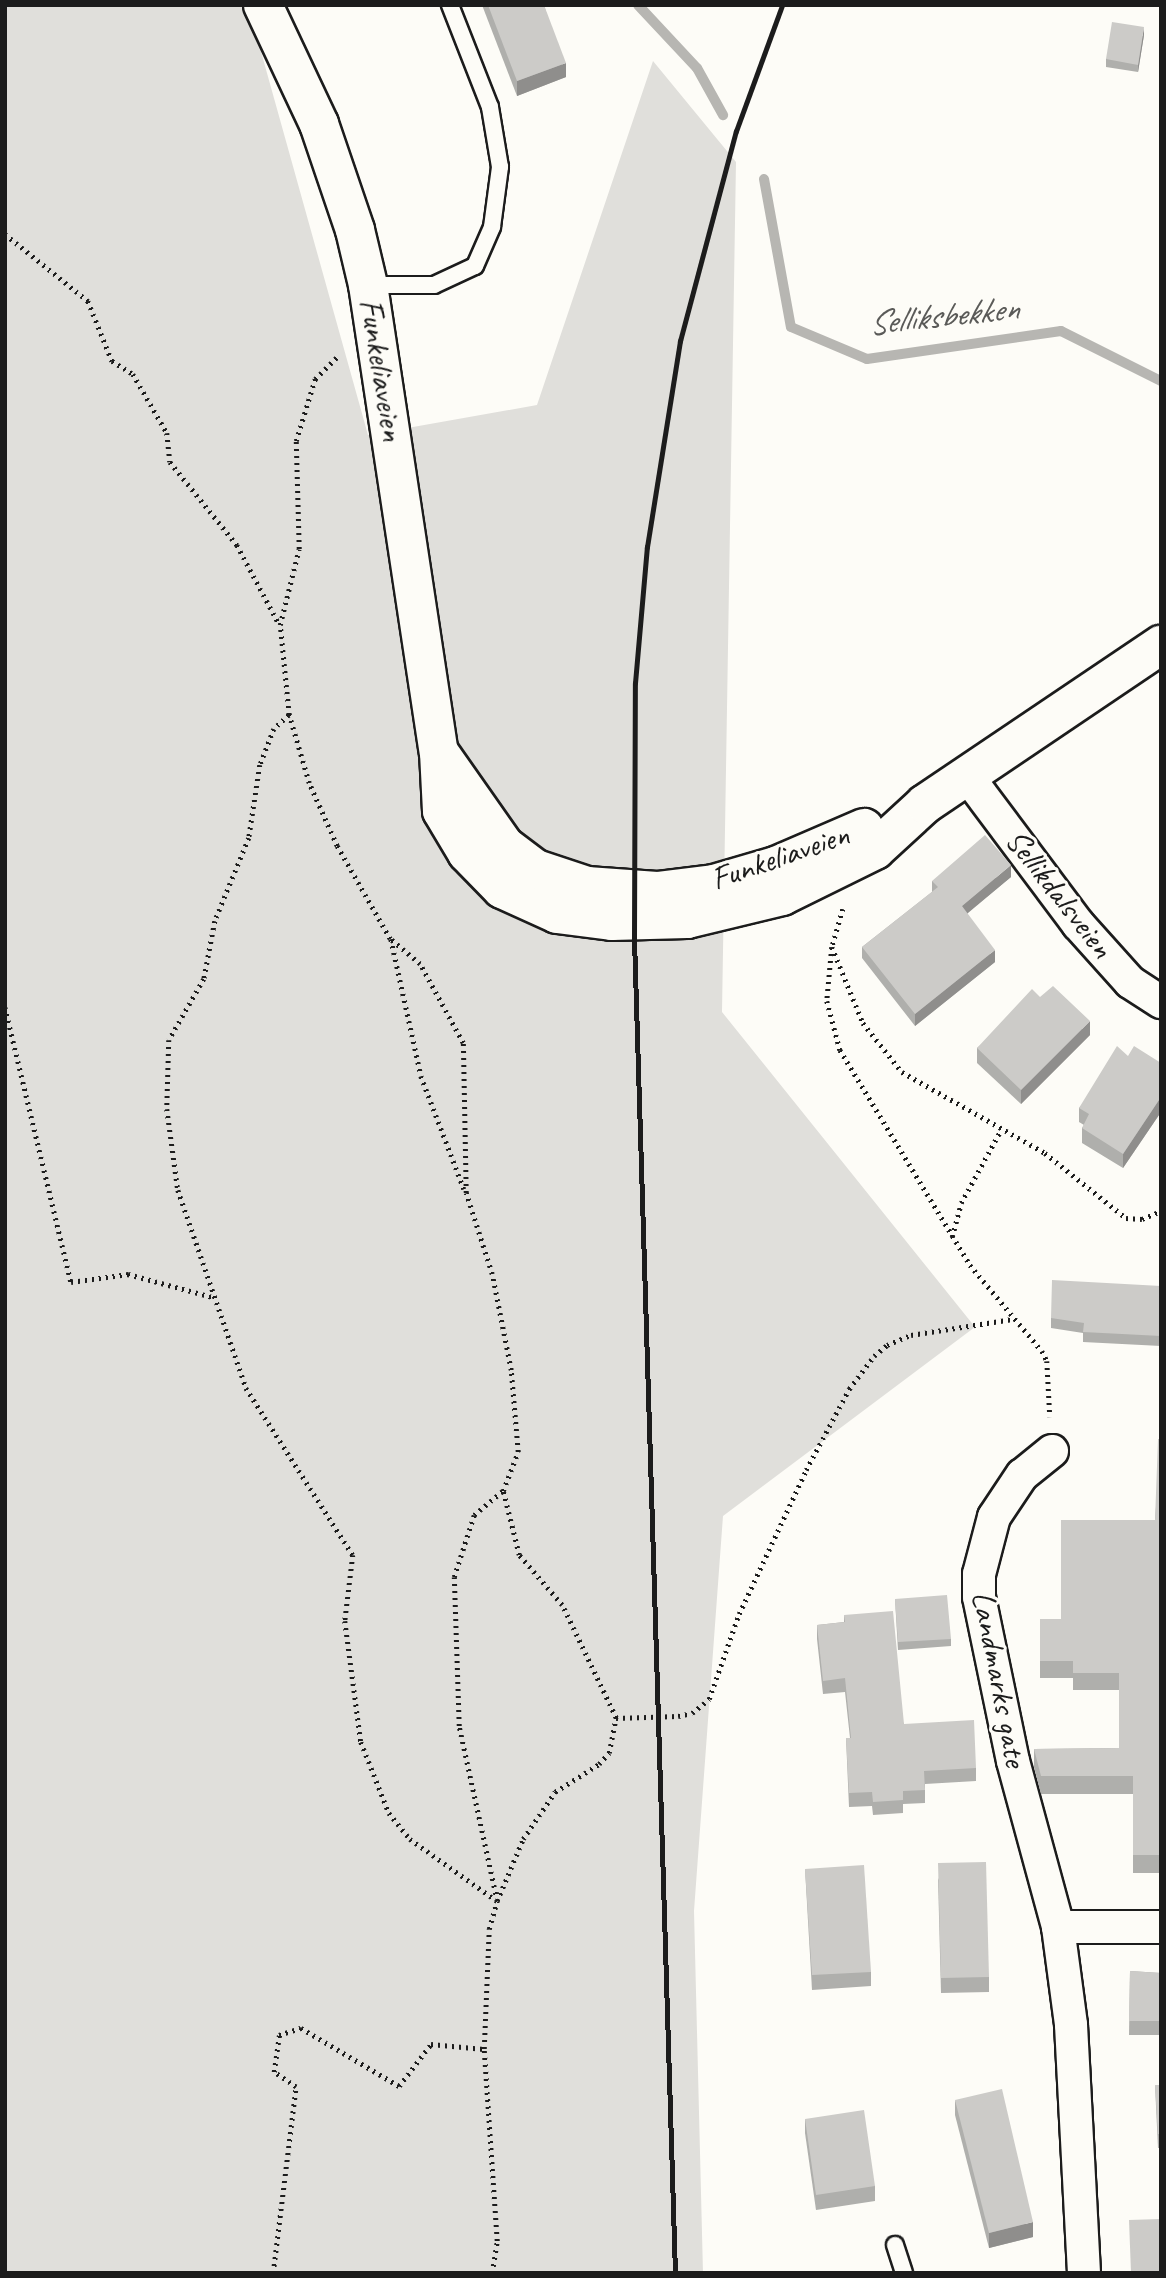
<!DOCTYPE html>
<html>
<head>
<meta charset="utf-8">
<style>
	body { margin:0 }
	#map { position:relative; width:1166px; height:2278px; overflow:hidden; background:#fdfcf7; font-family:Caveat,sans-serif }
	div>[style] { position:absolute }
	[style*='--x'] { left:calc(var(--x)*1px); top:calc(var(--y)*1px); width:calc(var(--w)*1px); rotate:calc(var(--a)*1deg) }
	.green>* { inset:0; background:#e0dfdb }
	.stream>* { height:10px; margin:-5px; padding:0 5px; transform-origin:5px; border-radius:5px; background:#b7b6b2 }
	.path>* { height:4.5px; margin-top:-2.25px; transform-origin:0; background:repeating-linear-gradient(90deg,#1c1c1c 0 2px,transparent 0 7px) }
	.roads { filter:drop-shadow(2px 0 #1c1c1c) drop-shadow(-2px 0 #1c1c1c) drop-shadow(0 2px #1c1c1c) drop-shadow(0 -2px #1c1c1c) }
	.service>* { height:16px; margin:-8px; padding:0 8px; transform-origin:8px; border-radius:8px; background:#fdfcf7 }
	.minor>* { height:32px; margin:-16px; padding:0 16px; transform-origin:16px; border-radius:16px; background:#fdfcf7 }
	.tertiary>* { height:38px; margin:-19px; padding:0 19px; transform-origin:19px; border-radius:19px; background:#fdfcf7 }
	.rail>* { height:5px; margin:-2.5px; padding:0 2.5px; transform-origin:2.5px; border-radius:2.5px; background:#1c1c1c }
	.wall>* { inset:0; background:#afafac }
	.shaded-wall>* { inset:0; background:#8f8e8c }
	.building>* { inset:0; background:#cccbc8 }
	span { translate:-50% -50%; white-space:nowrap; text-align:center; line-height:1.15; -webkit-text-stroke:6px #fdfcf7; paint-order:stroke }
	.street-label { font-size:33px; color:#1c1c1c }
	.water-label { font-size:35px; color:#5a5a58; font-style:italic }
	.frame { position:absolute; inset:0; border:7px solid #1c1c1c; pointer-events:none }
</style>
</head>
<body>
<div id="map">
	<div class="green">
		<i style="clip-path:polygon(5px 5px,248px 5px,368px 435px,537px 405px,653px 61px,736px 162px,722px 1012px,975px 1327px,723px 1516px,694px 1911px,703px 2273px,5px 2273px)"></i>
	</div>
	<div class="stream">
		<i style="--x:638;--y:5;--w:86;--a:46.9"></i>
		<i style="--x:697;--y:68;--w:54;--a:61"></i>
		<i style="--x:764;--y:179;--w:150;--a:79.7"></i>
		<i style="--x:791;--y:327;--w:82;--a:22.8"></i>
		<i style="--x:867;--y:359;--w:196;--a:-8.2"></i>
		<i style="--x:1061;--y:331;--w:112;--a:26.6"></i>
	</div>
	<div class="path">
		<i style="--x:5;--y:234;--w:107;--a:38.9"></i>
		<i style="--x:88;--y:301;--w:65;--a:68.2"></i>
		<i style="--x:112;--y:361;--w:25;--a:32"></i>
		<i style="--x:133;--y:374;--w:68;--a:60"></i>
		<i style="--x:167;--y:433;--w:29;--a:84"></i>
		<i style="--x:170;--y:462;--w:107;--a:51.1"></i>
		<i style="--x:237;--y:545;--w:89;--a:62"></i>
		<i style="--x:289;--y:715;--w:21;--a:137"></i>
		<i style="--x:274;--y:729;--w:39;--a:111"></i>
		<i style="--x:260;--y:765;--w:74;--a:98.6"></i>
		<i style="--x:249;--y:838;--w:90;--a:112.3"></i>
		<i style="--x:215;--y:921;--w:59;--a:100.7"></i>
		<i style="--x:204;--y:979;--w:70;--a:119.8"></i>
		<i style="--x:169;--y:1040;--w:69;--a:91.7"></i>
		<i style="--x:167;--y:1109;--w:82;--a:82.3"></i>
		<i style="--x:178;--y:1190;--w:209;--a:71"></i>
		<i style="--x:246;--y:1388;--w:198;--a:57.4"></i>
		<i style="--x:353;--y:1555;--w:66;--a:96.9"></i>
		<i style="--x:345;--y:1621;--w:122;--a:82.5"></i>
		<i style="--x:361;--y:1742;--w:76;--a:68.5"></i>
		<i style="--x:389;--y:1813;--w:33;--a:51"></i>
		<i style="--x:410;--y:1839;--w:107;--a:35.5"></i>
		<i style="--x:497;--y:1901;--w:67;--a:-67.2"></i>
		<i style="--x:523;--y:1839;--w:57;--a:-55.8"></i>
		<i style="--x:555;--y:1792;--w:52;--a:-32.5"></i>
		<i style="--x:599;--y:1764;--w:15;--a:-48"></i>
		<i style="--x:609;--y:1753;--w:36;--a:-79"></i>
		<i style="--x:616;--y:1718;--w:125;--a:-115.5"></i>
		<i style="--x:562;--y:1605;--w:66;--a:-130.7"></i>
		<i style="--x:519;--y:1555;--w:66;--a:-104"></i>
		<i style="--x:503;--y:1491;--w:42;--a:-69"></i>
		<i style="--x:518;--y:1452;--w:82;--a:-94.9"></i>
		<i style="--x:511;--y:1370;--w:98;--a:-101.2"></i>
		<i style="--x:492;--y:1274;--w:85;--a:-107.8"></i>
		<i style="--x:466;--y:1193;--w:150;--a:-91.1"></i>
		<i style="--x:463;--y:1043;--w:90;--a:-118.6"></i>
		<i style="--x:420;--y:964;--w:39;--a:-140"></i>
		<i style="--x:390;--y:939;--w:107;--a:-119.7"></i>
		<i style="--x:337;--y:846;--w:69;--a:-114"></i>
		<i style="--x:309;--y:783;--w:71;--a:-106.4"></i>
		<i style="--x:289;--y:715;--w:90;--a:-95.7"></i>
		<i style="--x:280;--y:625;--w:78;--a:-76"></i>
		<i style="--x:299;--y:549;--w:108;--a:-91.6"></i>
		<i style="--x:296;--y:441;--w:65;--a:-73"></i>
		<i style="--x:315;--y:379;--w:34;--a:-45"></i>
		<i style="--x:843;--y:909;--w:40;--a:106"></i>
		<i style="--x:832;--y:947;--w:54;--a:95.3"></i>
		<i style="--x:827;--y:1001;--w:51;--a:75.1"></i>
		<i style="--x:840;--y:1050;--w:251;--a:58.8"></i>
		<i style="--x:970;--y:1265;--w:112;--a:50.1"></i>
		<i style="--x:1042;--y:1351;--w:11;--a:63"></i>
		<i style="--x:1047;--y:1361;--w:56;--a:86.9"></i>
		<i style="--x:391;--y:939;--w:140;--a:77.6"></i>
		<i style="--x:421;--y:1076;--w:121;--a:69.2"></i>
		<i style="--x:832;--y:947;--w:82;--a:67.8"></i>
		<i style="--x:863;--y:1023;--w:63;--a:51.5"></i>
		<i style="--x:902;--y:1072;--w:164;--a:29.5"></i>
		<i style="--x:1045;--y:1153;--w:104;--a:38.7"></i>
		<i style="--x:1126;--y:1218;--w:16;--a:4"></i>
		<i style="--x:1142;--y:1219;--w:21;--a:-23"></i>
		<i style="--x:5;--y:1007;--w:283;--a:76.5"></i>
		<i style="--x:71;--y:1282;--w:58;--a:-8"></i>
		<i style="--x:128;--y:1274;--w:87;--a:15.3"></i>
		<i style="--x:952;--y:1237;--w:35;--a:-75"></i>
		<i style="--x:961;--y:1203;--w:83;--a:-61.3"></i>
		<i style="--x:616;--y:1718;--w:62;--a:-1.8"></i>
		<i style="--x:678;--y:1716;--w:14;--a:-12"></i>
		<i style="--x:692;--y:1713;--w:22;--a:-39"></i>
		<i style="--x:709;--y:1699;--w:90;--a:-70.6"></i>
		<i style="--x:739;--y:1614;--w:159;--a:-65"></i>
		<i style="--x:806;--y:1470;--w:92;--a:-62"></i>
		<i style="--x:849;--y:1389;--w:41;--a:-52.9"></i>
		<i style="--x:874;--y:1356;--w:17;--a:-40"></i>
		<i style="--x:887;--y:1345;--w:26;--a:-23"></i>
		<i style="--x:911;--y:1335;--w:103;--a:-8.9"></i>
		<i style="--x:273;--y:2273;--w:187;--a:-83"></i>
		<i style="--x:296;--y:2087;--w:27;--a:-146"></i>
		<i style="--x:274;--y:2072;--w:37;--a:-82"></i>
		<i style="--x:279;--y:2035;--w:23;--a:-18"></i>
		<i style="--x:301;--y:2028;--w:114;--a:30.6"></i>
		<i style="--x:399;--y:2086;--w:53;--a:-52.7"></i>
		<i style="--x:431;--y:2044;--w:53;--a:5.4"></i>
		<i style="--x:492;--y:2273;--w:32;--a:-81"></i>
		<i style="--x:497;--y:2241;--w:192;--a:-93.9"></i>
		<i style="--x:484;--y:2049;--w:120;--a:-87.6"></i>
		<i style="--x:489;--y:1929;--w:29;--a:-74"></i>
		<i style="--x:497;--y:1901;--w:179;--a:-102.3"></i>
		<i style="--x:459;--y:1726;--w:149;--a:-91.9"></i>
		<i style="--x:454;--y:1577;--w:65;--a:-72.1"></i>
		<i style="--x:474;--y:1515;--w:38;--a:-40"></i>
	</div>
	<div class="roads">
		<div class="service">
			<i style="--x:368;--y:285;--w:66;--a:0"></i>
			<i style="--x:434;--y:285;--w:45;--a:-24.9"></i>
			<i style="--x:475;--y:266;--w:43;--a:-66.4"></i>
			<i style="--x:492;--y:227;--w:61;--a:-82.4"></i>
			<i style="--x:500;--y:167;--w:61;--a:-99.5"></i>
			<i style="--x:490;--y:107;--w:110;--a:-111.4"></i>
			<i style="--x:895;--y:2245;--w:29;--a:72"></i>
		</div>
		<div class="minor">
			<i style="--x:968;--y:777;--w:184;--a:53.2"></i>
			<i style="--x:1078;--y:924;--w:78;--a:48.1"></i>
			<i style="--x:1130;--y:982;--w:37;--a:33"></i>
			<i style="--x:1052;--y:1451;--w:38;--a:141"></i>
			<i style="--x:1022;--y:1475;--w:50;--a:123.7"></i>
			<i style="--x:994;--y:1517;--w:59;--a:104.7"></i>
			<i style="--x:979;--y:1574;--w:23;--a:90"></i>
			<i style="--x:979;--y:1597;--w:167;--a:78.3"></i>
			<i style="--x:1013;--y:1761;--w:172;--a:74.8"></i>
			<i style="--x:1058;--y:1927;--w:99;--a:82.4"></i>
			<i style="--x:1071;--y:2025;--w:248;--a:87"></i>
			<i style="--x:1058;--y:1927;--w:103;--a:0"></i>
		</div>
		<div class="tertiary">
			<i style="--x:263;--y:5;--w:132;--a:64.8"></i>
			<i style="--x:319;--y:124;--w:112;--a:71.2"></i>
			<i style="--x:355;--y:230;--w:57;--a:76.7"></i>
			<i style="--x:368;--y:285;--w:472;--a:81.4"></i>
			<i style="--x:439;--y:752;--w:59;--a:87.1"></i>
			<i style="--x:442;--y:811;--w:49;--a:59.2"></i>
			<i style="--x:467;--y:853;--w:50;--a:45.8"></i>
			<i style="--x:502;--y:889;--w:60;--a:24.4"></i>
			<i style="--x:557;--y:914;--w:55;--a:7.3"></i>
			<i style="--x:612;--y:921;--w:75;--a:-1.5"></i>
			<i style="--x:687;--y:919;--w:98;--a:-13.6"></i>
			<i style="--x:782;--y:896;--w:104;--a:-26.3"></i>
			<i style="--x:875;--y:850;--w:68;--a:-42.6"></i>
			<i style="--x:925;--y:804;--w:285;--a:-34"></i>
			<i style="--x:441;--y:755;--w:111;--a:54.9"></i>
			<i style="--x:505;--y:846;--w:39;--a:37"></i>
			<i style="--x:536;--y:869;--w:54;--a:18.4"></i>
			<i style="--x:587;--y:886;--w:70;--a:4.1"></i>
			<i style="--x:657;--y:891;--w:57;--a:-7"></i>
			<i style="--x:714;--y:884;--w:65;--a:-16.2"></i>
			<i style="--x:776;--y:866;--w:96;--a:-23.4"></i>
		</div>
	</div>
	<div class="rail">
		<i style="--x:675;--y:2273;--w:1335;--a:-91.76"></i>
		<i style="--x:634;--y:939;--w:256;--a:-89.8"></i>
		<i style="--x:635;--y:683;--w:137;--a:-85"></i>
		<i style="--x:647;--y:547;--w:209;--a:-80.9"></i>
		<i style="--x:680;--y:341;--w:217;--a:-75.1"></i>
		<i style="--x:736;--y:131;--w:134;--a:-69.9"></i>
	</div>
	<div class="wall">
		<i style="clip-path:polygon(482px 5px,544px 5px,566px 77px,517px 96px)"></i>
		<i style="clip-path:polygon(1144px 35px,1138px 72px,1106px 67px,1106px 59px)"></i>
		<i style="clip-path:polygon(1011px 877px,967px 913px,995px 962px,915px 1026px,862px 958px,862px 947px,932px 892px,932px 881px)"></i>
		<i style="clip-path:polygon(1040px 997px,1090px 1035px,1021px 1104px,977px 1063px,977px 1048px)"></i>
		<i style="clip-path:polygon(1128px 1056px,1161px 1063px,1161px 1112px,1123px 1168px,1082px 1143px,1082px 1128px,1084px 1125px,1079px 1122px,1079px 1108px)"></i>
		<i style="clip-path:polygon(1161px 1286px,1161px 1346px,1083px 1342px,1083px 1333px,1051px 1328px,1051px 1318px)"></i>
		<i style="clip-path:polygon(1161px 1439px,1161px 1873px,1133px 1873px,1133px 1794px,1041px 1794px,1034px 1767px,1034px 1749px,1119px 1748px,1119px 1690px,1073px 1690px,1073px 1678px,1040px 1678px,1040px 1619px,1061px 1619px,1155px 1520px)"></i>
		<i style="clip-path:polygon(895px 1599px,951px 1639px,951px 1646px,898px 1650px)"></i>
		<i style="clip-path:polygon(844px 1615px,904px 1724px,976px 1768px,976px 1781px,925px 1784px,925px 1803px,903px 1804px,903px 1813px,873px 1815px,872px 1806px,849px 1807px,846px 1738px,850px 1738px,845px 1692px,823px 1694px,817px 1639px,817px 1625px,844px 1622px)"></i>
		<i style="clip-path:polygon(805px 1869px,871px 1972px,871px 1986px,812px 1990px)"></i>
		<i style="clip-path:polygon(938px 1878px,989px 1977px,989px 1992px,941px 1993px)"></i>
		<i style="clip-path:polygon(1130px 1971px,1161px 1973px,1161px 2035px,1129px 2035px)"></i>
		<i style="clip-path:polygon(1155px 2085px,1161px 2085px,1161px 2148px,1158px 2148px)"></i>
		<i style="clip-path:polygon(955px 2100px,1033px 2237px,989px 2248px,955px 2115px)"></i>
		<i style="clip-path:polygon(805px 2119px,875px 2186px,875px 2201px,816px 2210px,805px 2133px)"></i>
	</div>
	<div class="shaded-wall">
		<i style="clip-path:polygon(1144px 27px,1144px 35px,1138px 72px,1138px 65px)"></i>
		<i style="clip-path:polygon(566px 63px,566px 77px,517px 96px,517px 81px)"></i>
		<i style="clip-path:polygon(1011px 865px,1011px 877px,962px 918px,962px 906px)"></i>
		<i style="clip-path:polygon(995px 950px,995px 962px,915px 1026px,915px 1014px)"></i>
		<i style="clip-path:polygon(1090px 1021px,1090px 1035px,1021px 1104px,1021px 1090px)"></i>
		<i style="clip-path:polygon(1161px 1097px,1161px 1112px,1123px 1168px,1123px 1154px)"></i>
		<i style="clip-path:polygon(1033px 2222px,1033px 2237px,989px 2248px,989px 2233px)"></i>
	</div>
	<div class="building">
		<i style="clip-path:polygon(488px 5px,544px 5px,566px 63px,517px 81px)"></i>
		<i style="clip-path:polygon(1112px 22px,1144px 27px,1138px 65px,1106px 59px)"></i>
		<i style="clip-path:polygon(985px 835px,1011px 865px,962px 906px,995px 950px,915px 1014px,862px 947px,938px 887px,932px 881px)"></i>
		<i style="clip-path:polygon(1053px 986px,1090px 1021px,1021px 1090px,977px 1048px,1032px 989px,1040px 997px)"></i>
		<i style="clip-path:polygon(1117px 1046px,1128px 1056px,1134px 1046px,1161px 1063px,1161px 1097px,1123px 1154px,1082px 1128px,1089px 1114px,1079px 1108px)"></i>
		<i style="clip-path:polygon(1052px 1280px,1161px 1286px,1161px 1336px,1083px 1332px,1084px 1323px,1051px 1318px)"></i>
		<i style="clip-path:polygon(1158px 1439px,1161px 1439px,1161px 1855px,1133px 1855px,1133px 1776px,1041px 1776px,1034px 1749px,1119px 1748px,1119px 1673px,1073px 1673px,1073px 1661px,1040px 1661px,1040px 1619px,1061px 1619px,1061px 1520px,1155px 1520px)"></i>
		<i style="clip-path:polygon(947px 1595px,951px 1639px,898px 1642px,895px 1599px)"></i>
		<i style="clip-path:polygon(893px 1611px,904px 1724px,974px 1720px,976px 1768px,924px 1771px,925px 1790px,903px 1791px,903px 1800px,873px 1802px,872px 1792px,849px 1793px,846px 1738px,851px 1738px,845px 1678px,823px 1681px,817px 1625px,845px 1622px,844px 1615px)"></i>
		<i style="clip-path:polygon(986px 1862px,989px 1977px,941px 1978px,938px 1863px)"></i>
		<i style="clip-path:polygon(864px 1865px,871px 1972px,812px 1975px,805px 1869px)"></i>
		<i style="clip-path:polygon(1130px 1971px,1161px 1973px,1161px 2021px,1129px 2021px)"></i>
		<i style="clip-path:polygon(1155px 2085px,1161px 2085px,1161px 2134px,1158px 2134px)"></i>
		<i style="clip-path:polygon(1002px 2089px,1033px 2222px,989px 2233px,955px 2100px)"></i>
		<i style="clip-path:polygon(864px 2110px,875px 2186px,816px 2195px,805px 2119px)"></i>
		<i style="clip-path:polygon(1161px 2219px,1161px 2273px,1131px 2273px,1129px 2220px)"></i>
	</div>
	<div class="street-label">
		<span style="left:381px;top:370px;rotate:81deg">Funkeliaveien</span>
		<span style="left:780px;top:857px;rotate:-19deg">Funkeliaveien</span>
		<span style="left:1059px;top:894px;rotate:52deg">Sellikdalsveien</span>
		<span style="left:999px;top:1679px;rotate:79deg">Landmarks gate</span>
	</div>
	<div class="water-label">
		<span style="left:943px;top:316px;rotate:-6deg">Selliksbekken</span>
	</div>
	<div class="frame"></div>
</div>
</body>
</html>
